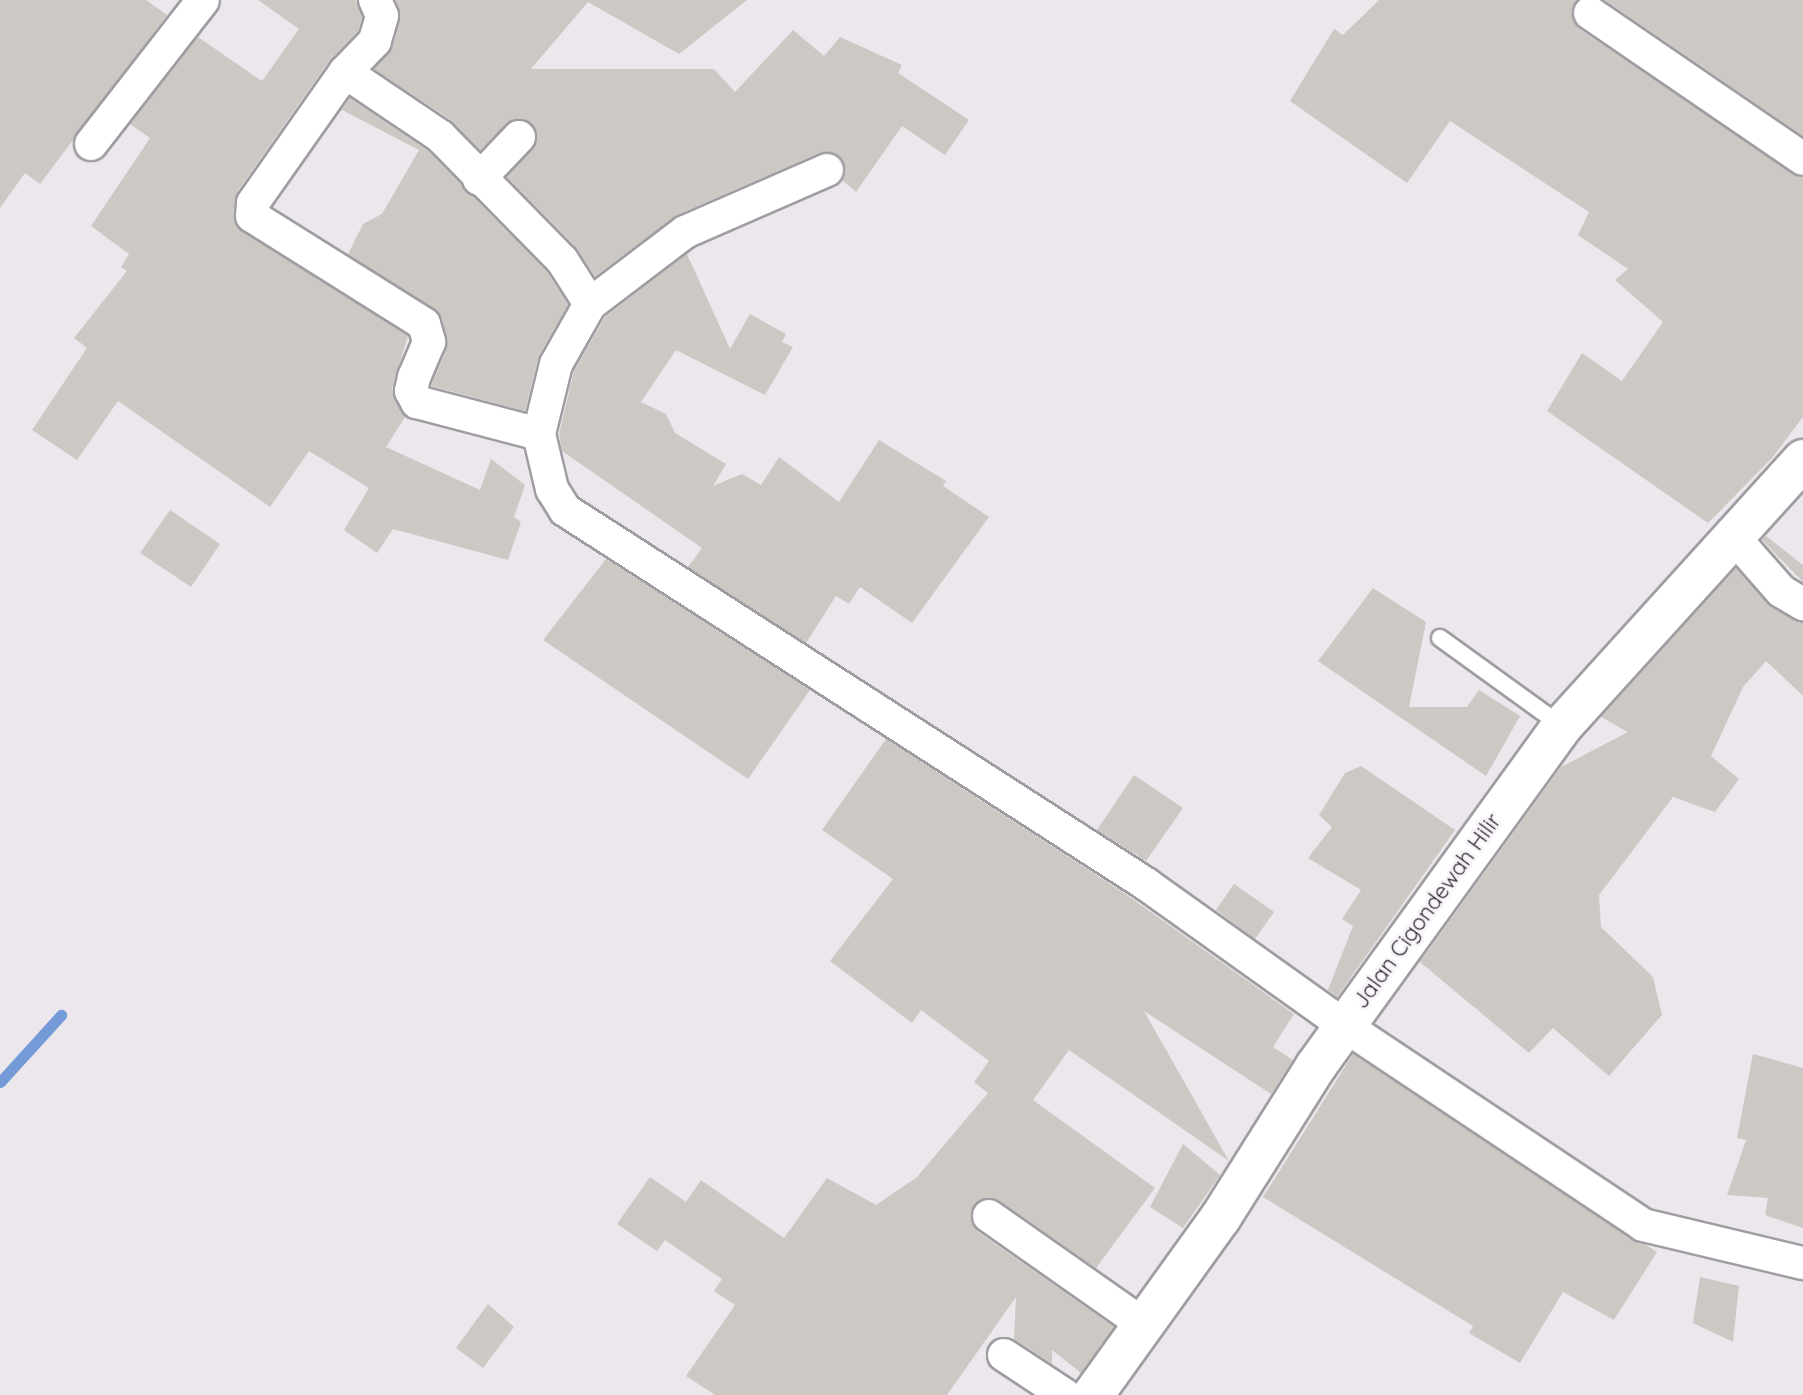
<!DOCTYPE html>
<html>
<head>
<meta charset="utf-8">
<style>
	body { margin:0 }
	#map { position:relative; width:1803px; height:1395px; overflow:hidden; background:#ebe7ed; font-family:Quicksand,sans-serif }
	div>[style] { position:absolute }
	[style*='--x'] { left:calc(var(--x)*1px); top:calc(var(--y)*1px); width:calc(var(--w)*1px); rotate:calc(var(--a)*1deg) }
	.stream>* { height:11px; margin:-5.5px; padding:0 5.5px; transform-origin:5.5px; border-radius:5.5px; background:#749bd7 }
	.building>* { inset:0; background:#cdc8c4 }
	.roads { filter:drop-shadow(2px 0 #a09da2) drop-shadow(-2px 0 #a09da2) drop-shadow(0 2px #a09da2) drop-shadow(0 -2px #a09da2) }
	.service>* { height:16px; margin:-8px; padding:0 8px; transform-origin:8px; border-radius:8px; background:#fff }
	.minor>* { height:32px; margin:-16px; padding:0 16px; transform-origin:16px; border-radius:16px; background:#fff }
	.tertiary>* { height:40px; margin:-20px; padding:0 20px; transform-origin:20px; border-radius:20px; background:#fff }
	span { translate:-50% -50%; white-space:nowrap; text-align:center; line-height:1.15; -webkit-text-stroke:6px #f8f4fa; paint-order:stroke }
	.street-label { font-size:22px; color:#312f32 }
</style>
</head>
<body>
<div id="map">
	<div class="stream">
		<i style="--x:0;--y:1082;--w:91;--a:-47.7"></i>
	</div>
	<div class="building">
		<i style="clip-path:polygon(0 0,146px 0,167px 15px,40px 184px,25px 173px,0 208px)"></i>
		<i style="clip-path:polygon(258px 0,356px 0,362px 17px,358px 31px,329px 61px,237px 192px,235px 224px,408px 336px,392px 388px,405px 417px,386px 447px,480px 490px,491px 459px,525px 485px,514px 517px,521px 522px,508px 560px,393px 529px,377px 553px,344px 530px,369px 488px,309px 451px,270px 507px,118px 401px,77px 460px,32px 430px,87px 348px,74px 338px,127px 271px,121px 267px,129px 254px,91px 226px,150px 138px,130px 124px,198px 37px,262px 81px,299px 29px)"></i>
		<i style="clip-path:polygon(396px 0,747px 0,679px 54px,588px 2px,531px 69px,714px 69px,735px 92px,793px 30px,824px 56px,840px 37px,902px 65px,898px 73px,969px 120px,945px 155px,902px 126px,856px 192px,843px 181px,846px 171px,839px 155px,819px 153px,677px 215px,595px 276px,576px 247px,507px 177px,537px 142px,531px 123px,513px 119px,480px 150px,451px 120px,374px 69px,393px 46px,400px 20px)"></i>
		<i style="clip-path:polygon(1379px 0,1577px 0,1571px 12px,1579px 29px,1803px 178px,1803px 417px,1772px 458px,1708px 523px,1547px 411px,1582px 353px,1622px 381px,1663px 322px,1615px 280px,1628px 269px,1578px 235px,1589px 212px,1450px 121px,1407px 183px,1290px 101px,1334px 29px,1343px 35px)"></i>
		<i style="clip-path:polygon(1605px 0,1803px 0,1803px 136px)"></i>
		<i style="clip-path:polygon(350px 98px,428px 151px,547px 272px,568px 305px,539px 355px,525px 411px,431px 386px,447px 348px,442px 318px,348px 254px,363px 224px,382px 214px,419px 150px,342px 110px)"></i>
		<i style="clip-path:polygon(687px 254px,730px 349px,750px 314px,786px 334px,782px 342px,793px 347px,765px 395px,676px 350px,641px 402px,666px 414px,675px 433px,726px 464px,713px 486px,742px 474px,761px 485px,779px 457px,839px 502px,879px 440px,946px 481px,943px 486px,989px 517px,912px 623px,860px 587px,849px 604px,836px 596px,806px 643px,688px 567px,702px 548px,562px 451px,559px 434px,574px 371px,605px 317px)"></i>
		<i style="clip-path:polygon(170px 510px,220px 544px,191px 587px,140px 553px)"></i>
		<i style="clip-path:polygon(1766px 536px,1803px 565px,1803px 582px,1762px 540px)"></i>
		<i style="clip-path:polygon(606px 559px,810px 690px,748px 779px,543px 640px)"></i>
		<i style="clip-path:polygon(1736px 568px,1771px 607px,1803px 623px,1803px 696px,1766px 661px,1743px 687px,1711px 756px,1739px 779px,1715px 812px,1673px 797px,1599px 895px,1601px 927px,1653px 977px,1662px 1015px,1609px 1076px,1553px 1028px,1529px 1053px,1420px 962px,1561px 767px,1628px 732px,1601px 717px)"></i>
		<i style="clip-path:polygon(1373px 588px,1426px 622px,1409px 707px,1467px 707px,1479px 690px,1520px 716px,1486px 776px,1318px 661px)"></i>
		<i style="clip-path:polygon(886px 739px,1124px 893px,1294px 1014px,1273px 1047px,1293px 1060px,1271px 1094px,1144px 1011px,1229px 1161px,1069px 1050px,1033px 1100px,1155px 1188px,1096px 1268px,999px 1200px,982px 1199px,973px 1206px,972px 1223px,978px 1232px,1114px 1327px,1081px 1373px,1052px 1350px,1052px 1364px,1014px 1339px,1016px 1297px,947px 1395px,715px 1395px,686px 1376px,735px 1305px,714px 1291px,722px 1279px,665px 1240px,657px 1251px,617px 1224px,650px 1177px,686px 1202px,701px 1180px,784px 1238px,827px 1178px,876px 1205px,917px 1177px,988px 1093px,974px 1082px,989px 1061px,921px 1010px,912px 1023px,830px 961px,893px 879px,822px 830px)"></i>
		<i style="clip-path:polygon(1361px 766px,1455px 830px,1337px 997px,1328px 990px,1353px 926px,1342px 919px,1361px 890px,1308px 858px,1332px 827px,1319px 815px,1345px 773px)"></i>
		<i style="clip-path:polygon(1134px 775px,1183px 808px,1146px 861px,1097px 830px)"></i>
		<i style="clip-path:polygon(1234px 884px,1274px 912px,1255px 939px,1216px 910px)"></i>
		<i style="clip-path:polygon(1353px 1054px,1657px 1252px,1614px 1320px,1563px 1292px,1520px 1363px,1469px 1333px,1473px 1326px,1263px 1197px)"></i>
		<i style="clip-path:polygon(1753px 1054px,1803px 1068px,1803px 1228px,1765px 1215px,1768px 1198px,1727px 1195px,1746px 1140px,1737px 1138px)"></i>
		<i style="clip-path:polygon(1183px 1144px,1220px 1175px,1183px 1228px,1150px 1207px)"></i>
		<i style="clip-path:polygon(1700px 1277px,1739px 1286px,1733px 1342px,1693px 1323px)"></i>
		<i style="clip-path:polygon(488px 1304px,514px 1327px,483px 1368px,456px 1348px)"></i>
	</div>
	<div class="roads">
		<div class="service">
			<i style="--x:1440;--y:638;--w:150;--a:35.8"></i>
		</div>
		<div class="minor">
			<i style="--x:375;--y:0;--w:17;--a:66"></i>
			<i style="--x:382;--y:16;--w:26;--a:106"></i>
			<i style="--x:375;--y:41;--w:43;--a:134.1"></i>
			<i style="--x:345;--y:72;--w:160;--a:125.1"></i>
			<i style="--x:253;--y:203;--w:13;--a:94"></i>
			<i style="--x:252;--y:216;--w:203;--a:32.1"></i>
			<i style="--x:424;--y:324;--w:19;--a:74"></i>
			<i style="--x:429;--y:342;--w:38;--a:113"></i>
			<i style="--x:414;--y:377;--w:14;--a:102"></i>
			<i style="--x:411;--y:391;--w:13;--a:61"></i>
			<i style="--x:417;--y:402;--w:126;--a:14.7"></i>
			<i style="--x:1590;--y:13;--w:258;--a:34.4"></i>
			<i style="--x:345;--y:72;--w:115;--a:34"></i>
			<i style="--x:440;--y:136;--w:174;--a:45.5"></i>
			<i style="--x:562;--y:260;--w:52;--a:57.5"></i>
			<i style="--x:91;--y:144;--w:182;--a:-52.1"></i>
			<i style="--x:827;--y:170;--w:155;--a:156.4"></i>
			<i style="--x:685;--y:232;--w:119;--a:142.8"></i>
			<i style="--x:590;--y:304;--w:69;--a:119.5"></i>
			<i style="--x:556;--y:364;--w:72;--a:103.7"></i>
			<i style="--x:539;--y:434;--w:57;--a:76.7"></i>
			<i style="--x:552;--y:489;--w:25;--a:58"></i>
			<i style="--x:565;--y:510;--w:691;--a:32.77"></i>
			<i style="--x:1146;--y:884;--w:244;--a:35.5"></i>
			<i style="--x:1345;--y:1026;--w:358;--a:33.7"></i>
			<i style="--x:1643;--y:1225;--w:164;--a:13.4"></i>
			<i style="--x:479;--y:179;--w:58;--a:-46.4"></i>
			<i style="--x:1731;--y:534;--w:76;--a:48.7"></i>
			<i style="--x:1781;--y:591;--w:26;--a:31"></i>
			<i style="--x:989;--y:1216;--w:189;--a:35.1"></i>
			<i style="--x:1004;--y:1355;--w:73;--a:33.3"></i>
		</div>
		<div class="tertiary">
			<i style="--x:1093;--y:1395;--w:219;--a:-54.3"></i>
			<i style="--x:1221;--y:1217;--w:178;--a:-57.8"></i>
			<i style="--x:1316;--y:1066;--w:420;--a:-54.1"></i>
			<i style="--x:1562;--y:726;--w:359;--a:-47.8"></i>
		</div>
	</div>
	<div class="street-label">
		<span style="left:1427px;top:911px;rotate:-54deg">Jalan Cigondewah Hilir</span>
	</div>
</div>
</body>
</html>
